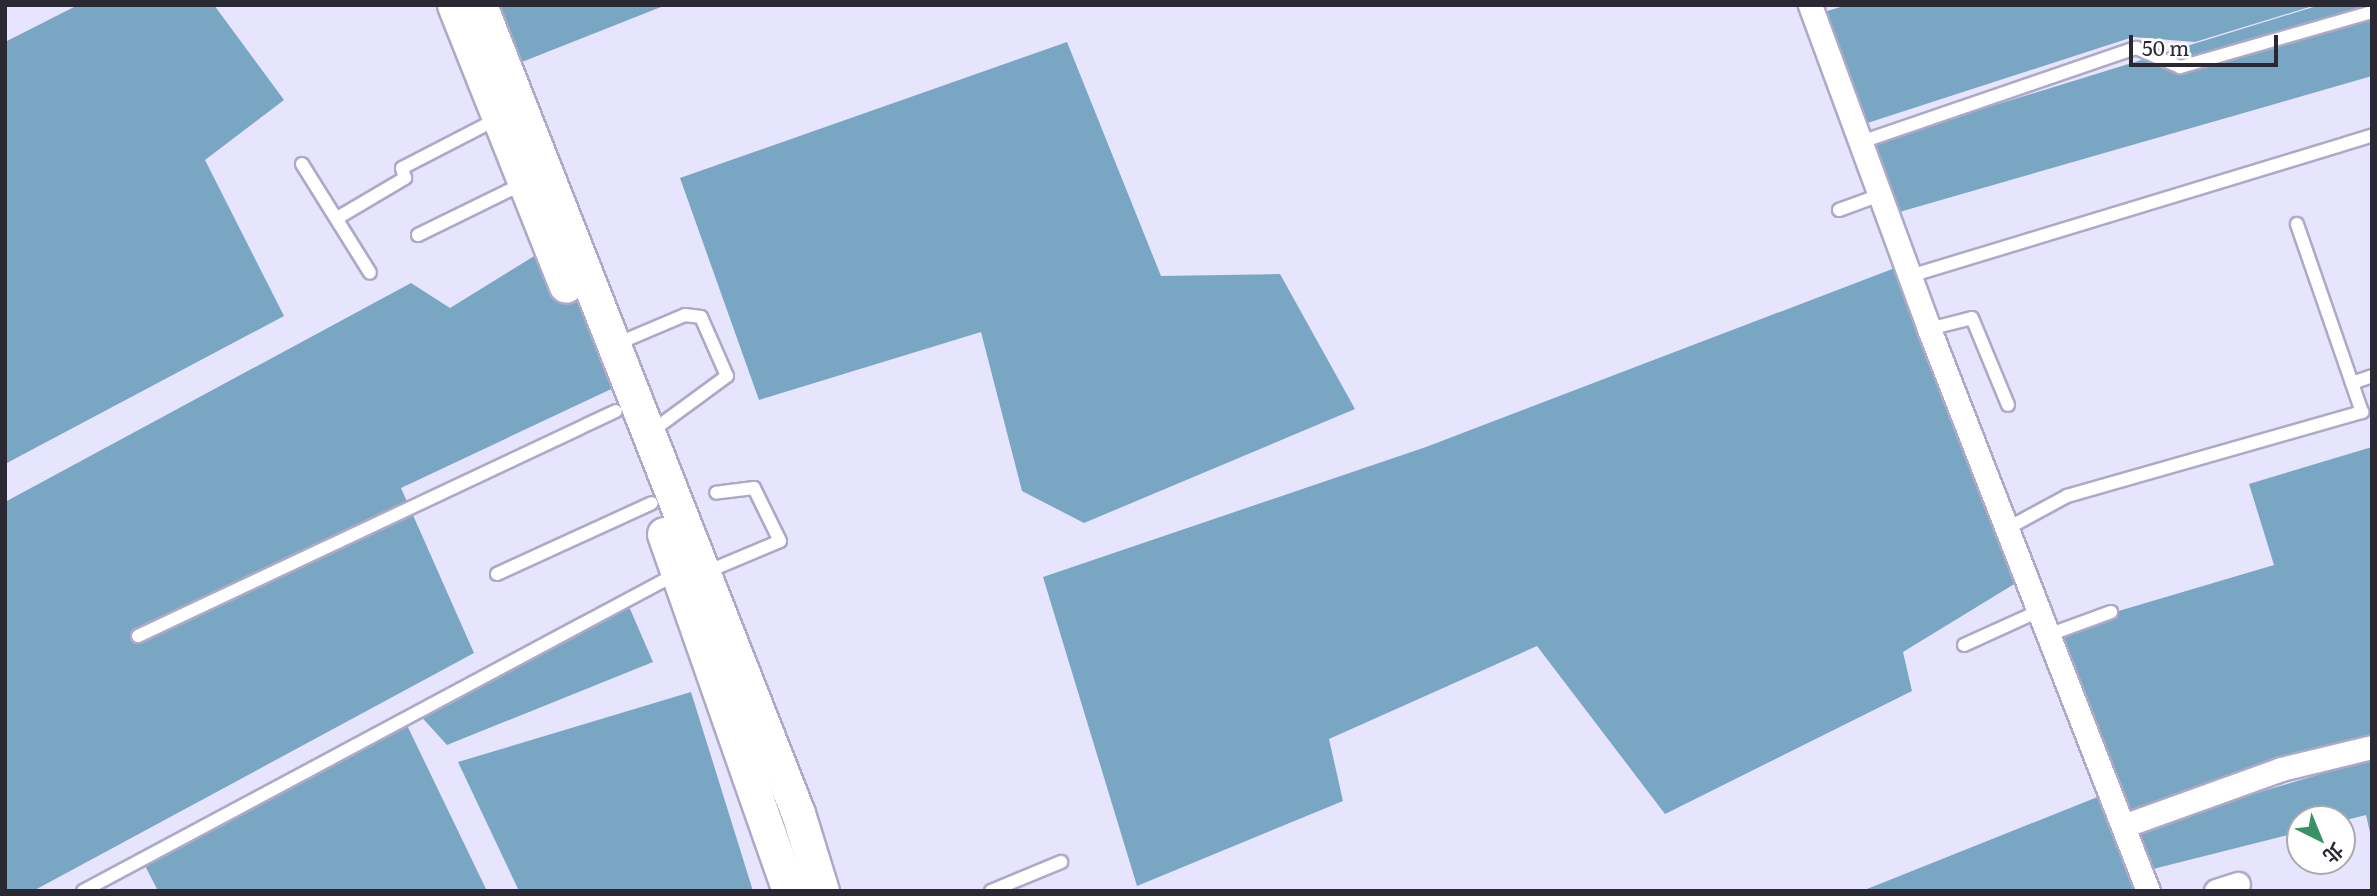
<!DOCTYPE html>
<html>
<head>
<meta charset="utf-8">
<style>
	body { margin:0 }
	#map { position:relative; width:2377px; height:896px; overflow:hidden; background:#e7e4fd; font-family:Literata,"Noto Sans TC",serif }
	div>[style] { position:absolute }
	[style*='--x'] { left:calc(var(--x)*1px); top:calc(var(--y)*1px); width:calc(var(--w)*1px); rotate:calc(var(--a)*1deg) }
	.water>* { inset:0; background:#79a6c3 }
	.roads { filter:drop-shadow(2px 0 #ada9c7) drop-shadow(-2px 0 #ada9c7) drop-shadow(0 2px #ada9c7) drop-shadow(0 -2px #ada9c7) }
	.lane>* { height:12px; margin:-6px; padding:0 6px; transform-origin:6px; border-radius:6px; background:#fff }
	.street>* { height:23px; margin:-11.5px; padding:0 11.5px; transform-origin:11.5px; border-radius:11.5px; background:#fff }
	.secondary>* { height:33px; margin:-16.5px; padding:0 16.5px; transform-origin:16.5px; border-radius:16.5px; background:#fff }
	span { translate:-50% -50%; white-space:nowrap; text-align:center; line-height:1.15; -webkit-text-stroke:7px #fff; paint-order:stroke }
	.frame { position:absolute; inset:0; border:7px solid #292833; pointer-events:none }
	.north { position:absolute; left:2286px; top:805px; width:70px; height:70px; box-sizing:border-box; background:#fff; border:2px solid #a9a9ad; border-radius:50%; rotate:137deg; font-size:19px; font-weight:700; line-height:28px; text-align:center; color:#292833 }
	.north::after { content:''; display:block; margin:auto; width:24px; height:32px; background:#3b9164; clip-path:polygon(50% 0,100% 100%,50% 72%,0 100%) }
	.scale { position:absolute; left:2129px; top:35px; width:149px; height:32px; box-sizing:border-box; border:4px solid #292833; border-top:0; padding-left:9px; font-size:21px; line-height:24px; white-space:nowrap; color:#292833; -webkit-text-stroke:5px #fff; paint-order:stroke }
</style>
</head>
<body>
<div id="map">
	<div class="water">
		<i style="clip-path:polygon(78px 5px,214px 5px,284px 100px,205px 160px,284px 316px,5px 464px,5px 42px)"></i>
		<i style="clip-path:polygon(472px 5px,666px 5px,499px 71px)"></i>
		<i style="clip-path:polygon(1847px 5px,2316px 5px,2195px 42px,2133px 37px,1855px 127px,1811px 16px)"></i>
		<i style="clip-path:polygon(2320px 5px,2372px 5px,2372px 76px,1889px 215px,1862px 146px)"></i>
		<i style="clip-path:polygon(1067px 42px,1161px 276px,1280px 274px,1355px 409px,1084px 523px,1022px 491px,981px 332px,759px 400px,680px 178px)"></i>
		<i style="clip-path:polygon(565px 237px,624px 383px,401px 488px,474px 653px,33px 891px,5px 891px,5px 502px,411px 283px,450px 308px)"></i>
		<i style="clip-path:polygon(1908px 263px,2029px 575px,1903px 652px,1912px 691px,1665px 814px,1537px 646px,1329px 739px,1343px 801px,1137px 886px,1043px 577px,1426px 447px)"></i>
		<i style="clip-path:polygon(2372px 447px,2372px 747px,2154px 823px,2372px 759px,2372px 841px,2366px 815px,2342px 821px,2300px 819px,2300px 832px,2149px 870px,2146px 891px,1862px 891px,2115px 790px,2051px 631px,2274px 565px,2249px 484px)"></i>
		<i style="clip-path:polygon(624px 595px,653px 662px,447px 745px,417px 712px)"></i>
		<i style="clip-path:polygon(691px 692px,753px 891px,519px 891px,458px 762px)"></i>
		<i style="clip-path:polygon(403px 717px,487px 891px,158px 891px,140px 856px)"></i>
	</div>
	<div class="roads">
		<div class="lane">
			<i style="--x:1861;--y:142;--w:291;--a:-18.9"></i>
			<i style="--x:2136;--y:48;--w:48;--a:23.4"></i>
			<i style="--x:2180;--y:67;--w:200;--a:-16"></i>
			<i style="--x:302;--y:164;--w:128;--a:58"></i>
			<i style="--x:1839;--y:210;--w:44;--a:-20.1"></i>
			<i style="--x:339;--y:217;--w:77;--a:-30.6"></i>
			<i style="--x:405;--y:178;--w:10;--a:-107"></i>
			<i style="--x:402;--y:168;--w:109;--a:-27.3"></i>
			<i style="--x:418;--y:235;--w:118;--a:-26.1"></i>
			<i style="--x:1910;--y:276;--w:483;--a:-16.9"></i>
			<i style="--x:1929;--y:329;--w:44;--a:-14.3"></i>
			<i style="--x:1972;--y:318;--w:94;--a:67.5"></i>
			<i style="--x:614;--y:345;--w:77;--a:-22.9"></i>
			<i style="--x:685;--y:315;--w:16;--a:7"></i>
			<i style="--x:701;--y:317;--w:64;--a:66.2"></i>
			<i style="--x:727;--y:376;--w:97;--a:143.8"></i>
			<i style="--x:2352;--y:383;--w:21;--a:-19"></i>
			<i style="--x:2008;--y:528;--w:67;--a:-28.5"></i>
			<i style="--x:2067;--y:496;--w:307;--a:-15.9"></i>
			<i style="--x:2362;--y:412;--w:199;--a:-109.1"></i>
			<i style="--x:704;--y:573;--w:82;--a:-22.8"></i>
			<i style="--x:780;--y:541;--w:59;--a:-116.1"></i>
			<i style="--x:754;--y:488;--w:38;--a:173"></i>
			<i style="--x:497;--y:574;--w:170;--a:-24.6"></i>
			<i style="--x:2051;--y:634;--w:64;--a:-20.1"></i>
			<i style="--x:138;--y:636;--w:528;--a:-25.21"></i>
			<i style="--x:1964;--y:645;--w:85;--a:-24.4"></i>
			<i style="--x:83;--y:891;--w:672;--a:-28.13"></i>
			<i style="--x:991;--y:891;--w:76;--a:-22.5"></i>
		</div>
		<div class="street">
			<i style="--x:1810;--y:5;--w:345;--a:69.8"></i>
			<i style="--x:1929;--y:329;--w:603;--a:68.71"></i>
			<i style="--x:2123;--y:826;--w:168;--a:-19.8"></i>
			<i style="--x:2281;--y:769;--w:94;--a:-13.6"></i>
			<i style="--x:2216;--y:891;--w:23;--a:-18"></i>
		</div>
		<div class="secondary">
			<i style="--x:454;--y:5;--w:302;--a:68.3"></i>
			<i style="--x:480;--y:5;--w:868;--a:68.52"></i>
			<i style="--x:798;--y:813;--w:82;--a:72.9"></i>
			<i style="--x:664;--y:534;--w:378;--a:70.7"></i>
		</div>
	</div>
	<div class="frame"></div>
	<div class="north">北</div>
	<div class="scale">50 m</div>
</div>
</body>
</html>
